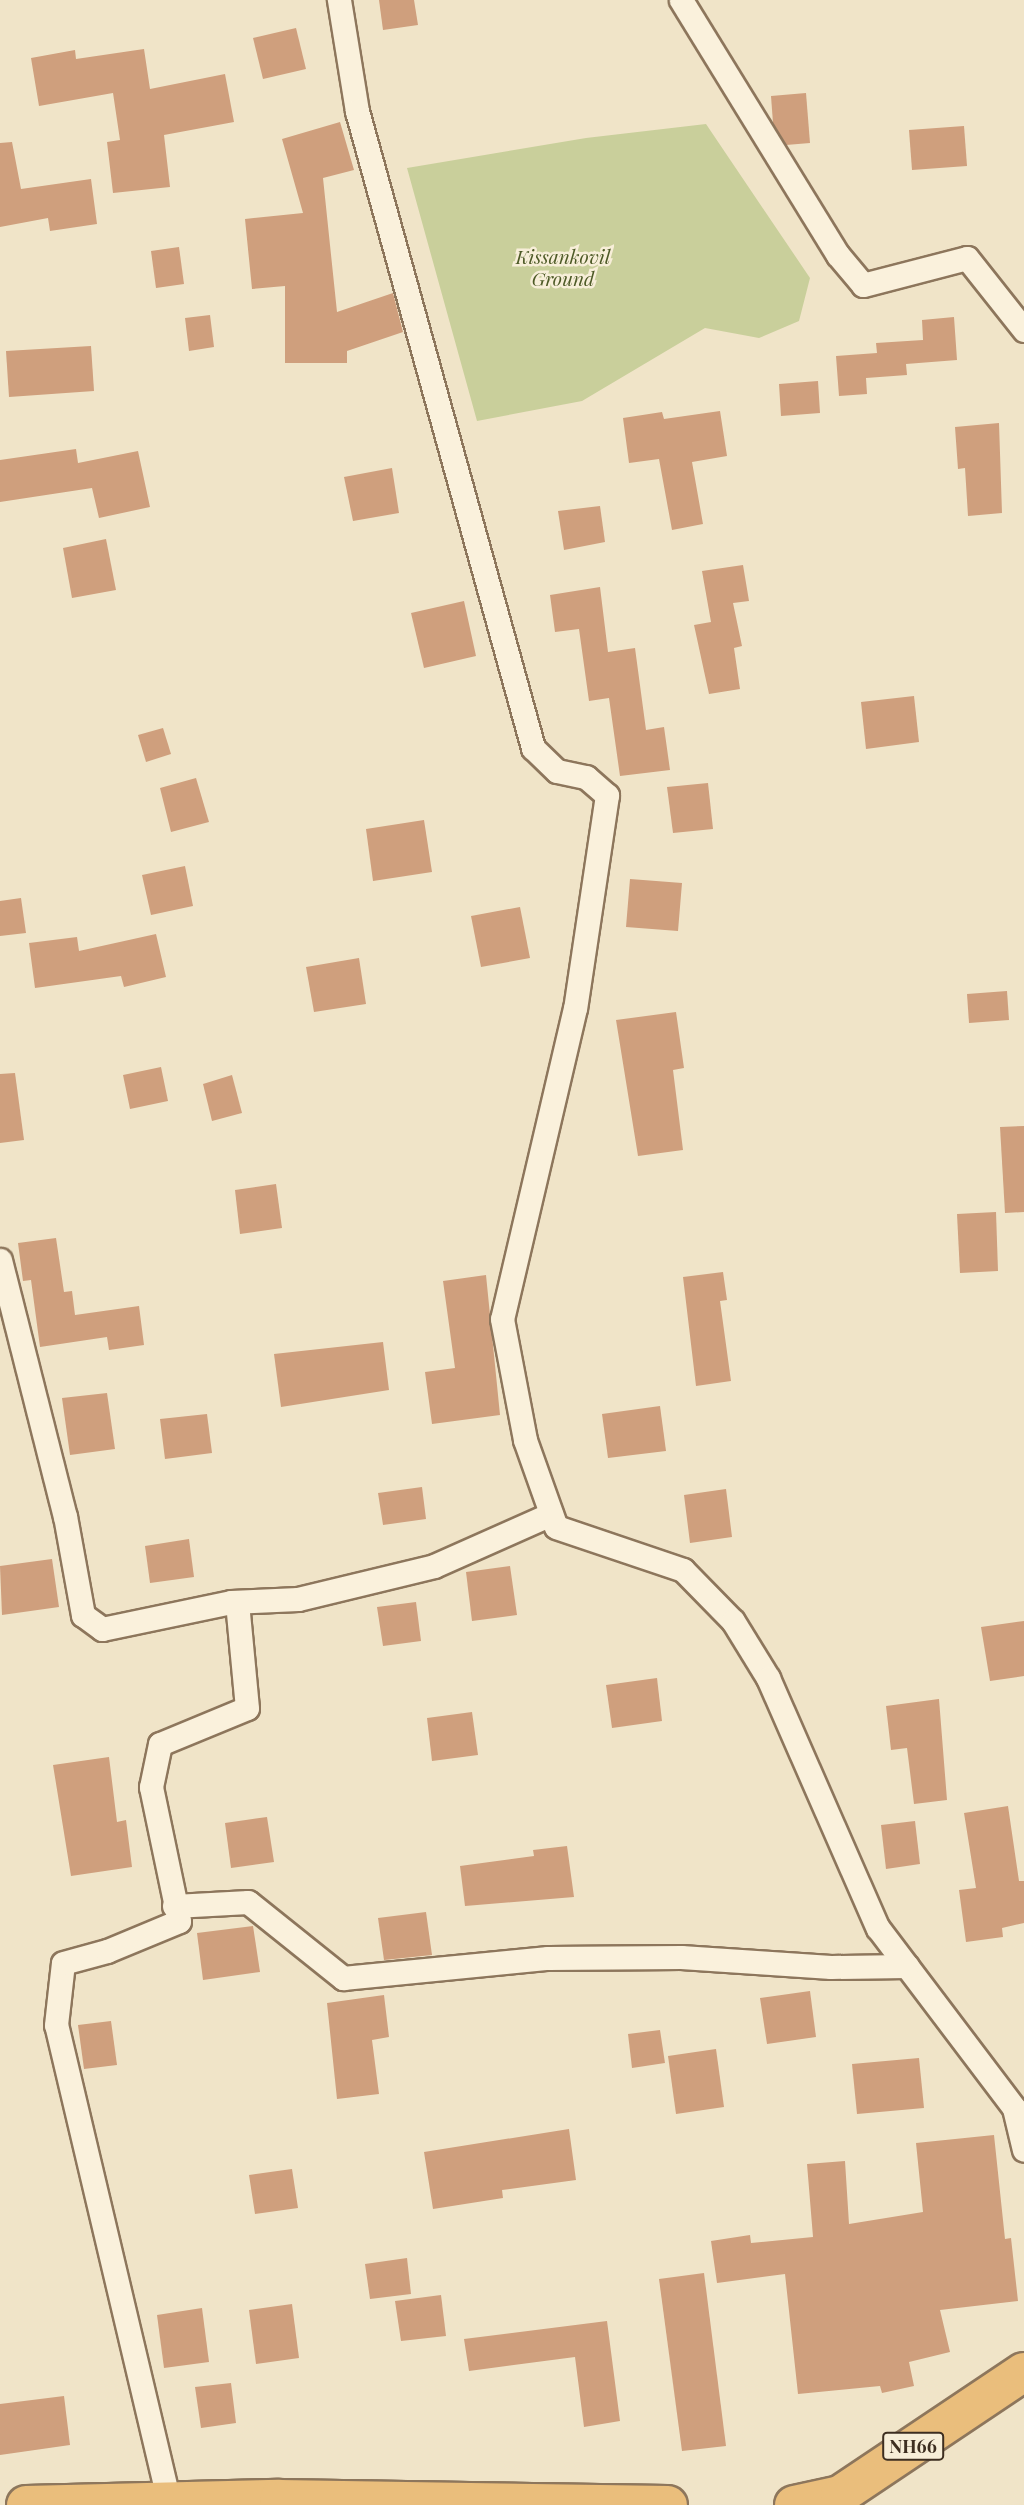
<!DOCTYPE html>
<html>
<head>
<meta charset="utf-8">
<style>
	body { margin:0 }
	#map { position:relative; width:1024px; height:2505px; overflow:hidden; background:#f0e4c8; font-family:"Playfair Display",serif }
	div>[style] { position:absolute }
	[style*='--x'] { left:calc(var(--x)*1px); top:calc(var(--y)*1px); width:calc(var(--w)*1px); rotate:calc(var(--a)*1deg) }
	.green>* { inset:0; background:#c9cf9b }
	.building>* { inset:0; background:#cf9f7d }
	.roads { filter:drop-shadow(2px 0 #8d765c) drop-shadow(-2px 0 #8d765c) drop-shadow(0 2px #8d765c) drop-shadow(0 -2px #8d765c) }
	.minor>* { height:23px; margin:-11.5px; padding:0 11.5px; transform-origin:11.5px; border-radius:11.5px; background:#faf1dc }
	.trunk>* { height:38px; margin:-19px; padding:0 19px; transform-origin:19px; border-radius:19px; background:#eabe7c }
	span { translate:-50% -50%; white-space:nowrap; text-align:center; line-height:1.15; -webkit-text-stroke:5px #f7eed8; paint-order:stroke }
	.shield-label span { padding:2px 5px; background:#f7eed8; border:2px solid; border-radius:5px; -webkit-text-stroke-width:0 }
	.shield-label { font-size:18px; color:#3d2e20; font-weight:700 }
	.park-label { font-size:19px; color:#4d5a26; font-style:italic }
</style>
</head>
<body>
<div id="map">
	<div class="green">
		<i style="clip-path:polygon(706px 124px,810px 278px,799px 321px,759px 338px,705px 328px,582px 401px,477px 421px,407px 168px,586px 138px)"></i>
	</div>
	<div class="building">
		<i style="clip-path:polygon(379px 0,414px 0,418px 25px,383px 30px)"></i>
		<i style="clip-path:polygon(296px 28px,306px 69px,263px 79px,253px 38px)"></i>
		<i style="clip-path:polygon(144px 49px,150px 89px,225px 74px,234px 122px,164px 135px,170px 187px,113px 193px,107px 142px,120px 140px,113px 93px,39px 106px,31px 58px,75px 50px,76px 59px)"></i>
		<i style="clip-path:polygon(806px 93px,810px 143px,786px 145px,773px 123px,771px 96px)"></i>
		<i style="clip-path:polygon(340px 122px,354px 170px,323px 178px,337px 312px,393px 293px,403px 332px,347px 351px,347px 363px,285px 363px,285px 286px,252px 289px,245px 219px,303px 213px,282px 139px)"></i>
		<i style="clip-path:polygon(964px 126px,967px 166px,912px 170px,909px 130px)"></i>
		<i style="clip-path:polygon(12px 142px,21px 189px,91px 179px,97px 224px,50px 231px,48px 218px,0 227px,0 143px)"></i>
		<i style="clip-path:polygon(179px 247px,184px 284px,156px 288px,151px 251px)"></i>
		<i style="clip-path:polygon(210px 315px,214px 347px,189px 351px,185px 318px)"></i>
		<i style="clip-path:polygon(954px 317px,957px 360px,906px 364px,907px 375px,866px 378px,867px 394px,839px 396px,836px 356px,877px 353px,876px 343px,923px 340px,922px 320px)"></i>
		<i style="clip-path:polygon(91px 346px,94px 391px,9px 397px,6px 351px)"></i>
		<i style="clip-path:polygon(818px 381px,820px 413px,781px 416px,779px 384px)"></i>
		<i style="clip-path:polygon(720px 411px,727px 456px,692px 462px,703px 524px,672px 530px,659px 459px,629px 463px,623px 418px,662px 412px,664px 419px)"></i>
		<i style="clip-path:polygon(999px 423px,1002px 513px,968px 516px,965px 468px,958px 469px,955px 427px)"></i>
		<i style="clip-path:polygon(76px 449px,78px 463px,138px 451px,150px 507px,99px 518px,92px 488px,0 502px,0 460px)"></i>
		<i style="clip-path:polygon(392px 468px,399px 513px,353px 521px,344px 477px)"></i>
		<i style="clip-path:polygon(600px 506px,605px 542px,564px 550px,558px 511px)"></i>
		<i style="clip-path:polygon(106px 539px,116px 590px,72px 598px,63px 548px)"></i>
		<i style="clip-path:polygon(743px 565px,749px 601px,733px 603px,742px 646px,734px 648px,740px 689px,709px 694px,694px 625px,711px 622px,702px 571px)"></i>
		<i style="clip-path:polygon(600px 587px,608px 652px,635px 648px,646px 730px,664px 727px,670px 770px,620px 776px,609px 698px,589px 701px,579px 629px,555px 632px,550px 595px)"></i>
		<i style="clip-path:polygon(464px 601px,476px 656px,424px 668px,411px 613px)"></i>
		<i style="clip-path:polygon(914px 696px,919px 742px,866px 749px,861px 702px)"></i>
		<i style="clip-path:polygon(163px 728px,171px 754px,146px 762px,138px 735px)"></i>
		<i style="clip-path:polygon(196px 778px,209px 822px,171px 832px,160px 788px)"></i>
		<i style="clip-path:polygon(708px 783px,713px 829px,673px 833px,667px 787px)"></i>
		<i style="clip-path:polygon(424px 820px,432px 872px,373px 881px,366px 829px)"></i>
		<i style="clip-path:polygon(185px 866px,193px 906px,151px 915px,142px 875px)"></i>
		<i style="clip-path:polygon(630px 879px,682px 883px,678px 931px,626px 927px)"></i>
		<i style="clip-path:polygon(21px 898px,26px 933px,0 936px,0 901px)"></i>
		<i style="clip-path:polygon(520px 907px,530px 958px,481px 967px,471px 916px)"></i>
		<i style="clip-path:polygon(156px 934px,166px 977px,124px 987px,121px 976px,35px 988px,29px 943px,77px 937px,79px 951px)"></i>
		<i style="clip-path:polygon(359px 958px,366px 1004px,314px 1012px,306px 967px)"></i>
		<i style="clip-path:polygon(1007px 991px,1009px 1020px,969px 1023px,967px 994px)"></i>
		<i style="clip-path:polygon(676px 1012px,684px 1068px,673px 1070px,683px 1150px,638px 1156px,616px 1020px)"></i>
		<i style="clip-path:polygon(161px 1067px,168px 1101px,130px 1109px,123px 1075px)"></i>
		<i style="clip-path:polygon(15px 1073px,24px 1140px,0 1143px,0 1074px)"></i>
		<i style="clip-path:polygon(232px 1075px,242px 1113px,212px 1121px,203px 1084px)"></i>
		<i style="clip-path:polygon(1024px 1126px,1024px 1212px,1005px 1213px,1000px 1127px)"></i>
		<i style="clip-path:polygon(276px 1184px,282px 1228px,240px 1234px,235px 1190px)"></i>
		<i style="clip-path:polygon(996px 1212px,998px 1271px,960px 1273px,957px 1214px)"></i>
		<i style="clip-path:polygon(56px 1238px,64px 1292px,72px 1291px,75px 1315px,139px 1306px,144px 1345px,109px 1350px,107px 1337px,40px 1347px,31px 1280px,23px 1281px,18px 1243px)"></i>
		<i style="clip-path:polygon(723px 1272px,727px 1300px,720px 1301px,731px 1381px,696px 1386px,683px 1277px)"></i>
		<i style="clip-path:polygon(486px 1275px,500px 1415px,432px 1424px,425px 1372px,455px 1368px,443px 1281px)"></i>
		<i style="clip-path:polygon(383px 1342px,389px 1390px,281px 1407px,274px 1354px)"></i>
		<i style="clip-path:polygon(107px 1393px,115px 1449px,70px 1455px,62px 1398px)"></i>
		<i style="clip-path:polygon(660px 1406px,666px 1451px,608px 1458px,602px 1414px)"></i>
		<i style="clip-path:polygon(207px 1414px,212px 1453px,165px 1459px,160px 1419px)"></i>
		<i style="clip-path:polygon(422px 1487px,426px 1519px,383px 1525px,378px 1493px)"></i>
		<i style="clip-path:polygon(726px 1489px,732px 1537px,690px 1543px,684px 1495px)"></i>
		<i style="clip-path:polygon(189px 1539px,194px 1577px,150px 1583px,145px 1546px)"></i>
		<i style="clip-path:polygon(52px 1559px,59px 1607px,2px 1615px,0 1566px)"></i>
		<i style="clip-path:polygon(510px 1566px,517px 1615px,472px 1621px,466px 1572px)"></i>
		<i style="clip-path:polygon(416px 1602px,421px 1641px,383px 1646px,377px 1607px)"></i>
		<i style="clip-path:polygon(1024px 1621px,1024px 1676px,990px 1681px,981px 1627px)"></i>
		<i style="clip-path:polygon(657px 1678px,662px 1721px,612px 1728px,606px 1685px)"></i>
		<i style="clip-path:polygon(939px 1699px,947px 1800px,914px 1804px,907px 1748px,891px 1750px,886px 1706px)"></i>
		<i style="clip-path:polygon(472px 1712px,478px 1755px,432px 1761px,427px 1718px)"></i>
		<i style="clip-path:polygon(109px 1757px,117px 1822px,126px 1820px,132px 1867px,71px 1876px,53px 1765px)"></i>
		<i style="clip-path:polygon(1008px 1806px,1019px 1881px,1024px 1881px,1024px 1923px,1002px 1928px,1003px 1937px,966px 1942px,959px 1890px,976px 1888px,964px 1813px)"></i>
		<i style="clip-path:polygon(267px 1817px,274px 1862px,231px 1868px,225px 1823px)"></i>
		<i style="clip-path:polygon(915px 1821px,920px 1864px,886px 1869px,881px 1825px)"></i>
		<i style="clip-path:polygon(567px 1846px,574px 1897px,465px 1906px,460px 1866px,534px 1856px,533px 1850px)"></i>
		<i style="clip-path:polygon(426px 1912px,432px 1955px,384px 1960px,378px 1918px)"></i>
		<i style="clip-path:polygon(253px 1926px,260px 1972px,203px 1980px,197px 1933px)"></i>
		<i style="clip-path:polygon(810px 1991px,816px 2037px,767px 2044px,760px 1998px)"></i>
		<i style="clip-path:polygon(384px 1995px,389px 2037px,372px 2040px,379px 2094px,337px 2099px,327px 2003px)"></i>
		<i style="clip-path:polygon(111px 2021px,117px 2065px,84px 2069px,78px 2025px)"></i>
		<i style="clip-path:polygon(660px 2030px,665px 2063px,632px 2068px,628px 2034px)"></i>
		<i style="clip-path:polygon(716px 2049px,724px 2107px,676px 2114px,668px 2056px)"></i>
		<i style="clip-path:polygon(919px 2058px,924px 2108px,857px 2114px,852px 2064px)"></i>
		<i style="clip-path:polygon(569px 2129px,576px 2180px,502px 2190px,503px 2198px,433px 2209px,424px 2152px)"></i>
		<i style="clip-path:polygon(994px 2135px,1005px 2239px,1011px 2238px,1018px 2301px,940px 2310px,950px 2352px,909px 2362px,914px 2386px,882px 2393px,880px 2386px,798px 2394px,785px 2274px,717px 2283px,711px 2241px,750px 2235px,751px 2243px,813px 2237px,807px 2164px,845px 2161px,849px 2224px,923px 2212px,916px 2143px)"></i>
		<i style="clip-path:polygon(292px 2169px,298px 2208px,255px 2214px,249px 2175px)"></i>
		<i style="clip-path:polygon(407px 2258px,411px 2294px,370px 2299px,365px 2264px)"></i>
		<i style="clip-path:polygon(704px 2273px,726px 2446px,682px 2451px,659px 2279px)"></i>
		<i style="clip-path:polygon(441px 2295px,446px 2336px,401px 2341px,395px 2301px)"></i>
		<i style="clip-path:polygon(292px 2304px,299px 2358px,256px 2364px,249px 2310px)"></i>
		<i style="clip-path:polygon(202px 2308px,209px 2362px,164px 2368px,157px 2315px)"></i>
		<i style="clip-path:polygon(607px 2321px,620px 2421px,584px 2427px,575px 2357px,469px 2371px,464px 2339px)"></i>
		<i style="clip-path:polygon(231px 2383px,236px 2423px,201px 2428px,195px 2387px)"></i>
		<i style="clip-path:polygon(64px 2396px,70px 2445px,0 2455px,0 2404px)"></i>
	</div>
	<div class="roads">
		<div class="minor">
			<i style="--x:339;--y:0;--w:112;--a:80.8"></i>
			<i style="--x:357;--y:111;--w:661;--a:74.55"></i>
			<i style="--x:533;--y:748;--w:33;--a:44"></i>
			<i style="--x:557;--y:771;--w:30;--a:12"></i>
			<i style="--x:586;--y:777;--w:28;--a:41"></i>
			<i style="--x:607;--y:795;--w:215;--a:98.5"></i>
			<i style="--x:575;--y:1008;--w:319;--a:103.2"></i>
			<i style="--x:502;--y:1319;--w:123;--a:79.2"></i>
			<i style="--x:525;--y:1440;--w:92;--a:70.4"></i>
			<i style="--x:556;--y:1527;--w:134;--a:18.7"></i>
			<i style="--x:683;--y:1570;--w:71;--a:45.6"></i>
			<i style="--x:733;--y:1621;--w:67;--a:58.4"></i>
			<i style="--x:768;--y:1678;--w:273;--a:66.3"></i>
			<i style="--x:878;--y:1928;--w:226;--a:52.9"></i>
			<i style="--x:1014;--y:2108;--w:43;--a:76.6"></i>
			<i style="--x:681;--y:0;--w:299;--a:58.4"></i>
			<i style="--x:838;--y:255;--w:39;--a:50"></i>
			<i style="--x:863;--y:285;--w:107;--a:-14.6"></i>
			<i style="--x:967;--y:258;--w:92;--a:51.6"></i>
			<i style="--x:0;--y:1260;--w:264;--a:75.8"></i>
			<i style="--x:65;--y:1516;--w:101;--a:79.7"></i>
			<i style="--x:83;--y:1615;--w:24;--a:36"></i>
			<i style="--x:102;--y:1629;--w:132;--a:-11.8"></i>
			<i style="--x:231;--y:1602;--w:67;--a:-2.6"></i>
			<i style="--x:298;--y:1599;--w:140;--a:-13.6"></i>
			<i style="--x:434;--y:1566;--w:128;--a:-24"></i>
			<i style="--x:174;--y:1906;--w:74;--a:-3.1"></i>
			<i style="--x:248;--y:1902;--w:122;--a:38.7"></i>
			<i style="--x:343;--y:1978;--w:206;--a:-5.6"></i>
			<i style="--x:548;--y:1958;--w:133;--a:-0.4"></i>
			<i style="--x:681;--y:1957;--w:150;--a:3.8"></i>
			<i style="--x:831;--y:1967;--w:76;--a:-0.8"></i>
			<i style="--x:169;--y:2502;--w:490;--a:-103.3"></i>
			<i style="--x:56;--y:2025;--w:62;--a:-83.6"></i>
			<i style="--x:63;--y:1963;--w:46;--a:-15.3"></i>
			<i style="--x:107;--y:1951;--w:78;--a:-22.6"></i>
			<i style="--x:179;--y:1921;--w:137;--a:-101.8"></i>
			<i style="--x:151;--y:1787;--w:44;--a:-78.2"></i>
			<i style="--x:160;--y:1744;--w:94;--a:-22.5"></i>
			<i style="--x:247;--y:1708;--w:106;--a:-95.4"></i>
		</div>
		<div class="trunk">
			<i style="--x:26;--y:2505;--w:253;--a:-1.4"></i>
			<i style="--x:279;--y:2499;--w:389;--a:0.9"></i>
			<i style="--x:794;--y:2505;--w:47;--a:-12.3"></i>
			<i style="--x:840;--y:2495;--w:221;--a:-33.8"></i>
		</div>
	</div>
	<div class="shield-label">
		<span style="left:913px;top:2446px">NH66</span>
	</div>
	<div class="park-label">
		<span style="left:563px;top:268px">Kissankovil<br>Ground</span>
	</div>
</div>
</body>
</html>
